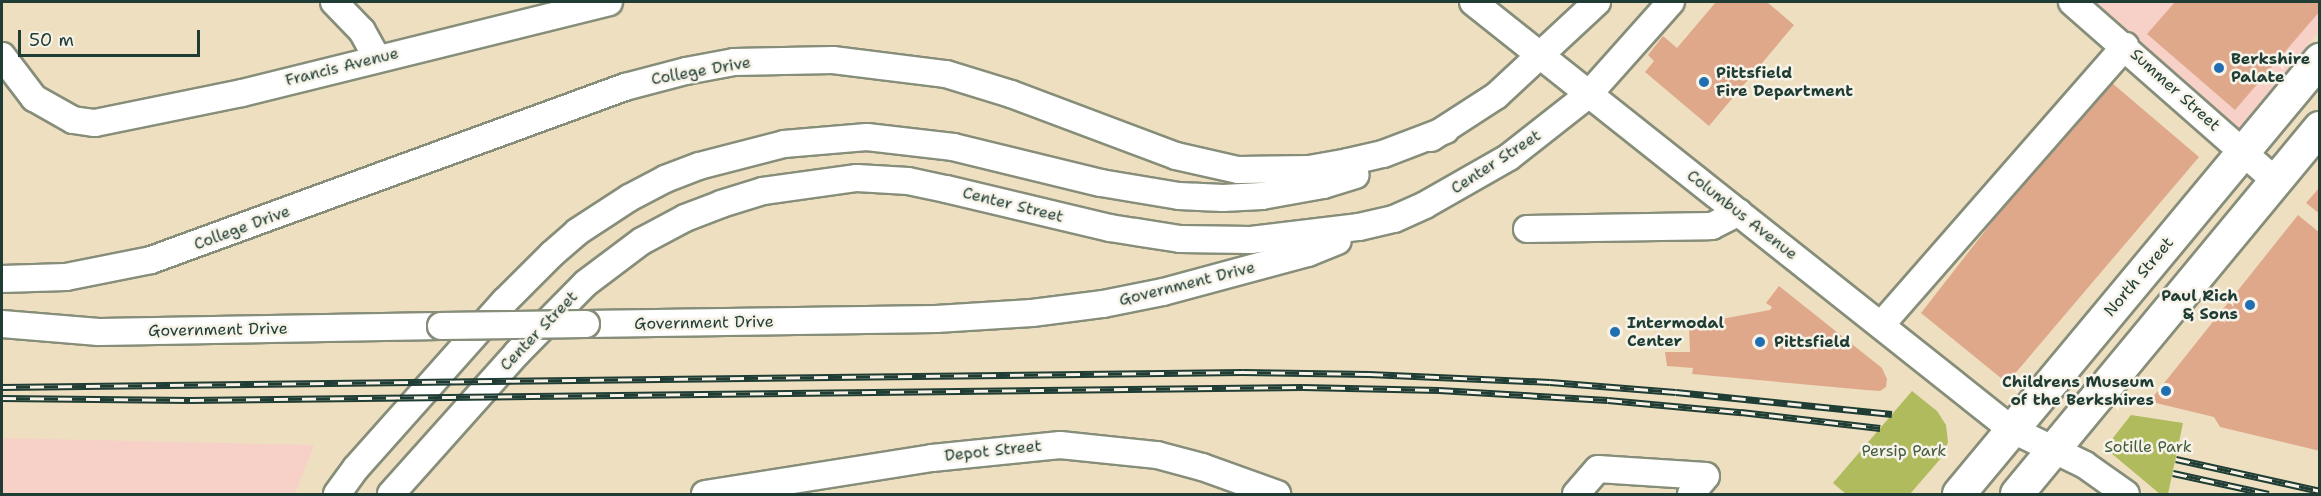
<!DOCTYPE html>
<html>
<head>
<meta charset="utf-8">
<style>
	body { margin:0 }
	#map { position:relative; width:2321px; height:496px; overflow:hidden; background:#eedfc0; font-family:"Shantell Sans",sans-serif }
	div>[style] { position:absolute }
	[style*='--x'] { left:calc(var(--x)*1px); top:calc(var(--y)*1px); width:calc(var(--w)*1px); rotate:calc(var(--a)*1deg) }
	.built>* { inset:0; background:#f7d1c7 }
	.green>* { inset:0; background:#afbb5d }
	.building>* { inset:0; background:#dfa88b }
	.roads { filter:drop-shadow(2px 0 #868e7a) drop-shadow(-2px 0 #868e7a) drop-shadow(0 2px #868e7a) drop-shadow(0 -2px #868e7a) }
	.minor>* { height:26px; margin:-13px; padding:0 13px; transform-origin:13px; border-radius:13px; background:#fff }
	.major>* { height:32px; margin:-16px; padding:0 16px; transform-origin:16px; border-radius:16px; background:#fff }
	.rail>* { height:7px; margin-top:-3.5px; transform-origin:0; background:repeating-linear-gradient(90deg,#f7f3e8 0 14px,#1f3d34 0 28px); box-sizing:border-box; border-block:2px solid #1f3d34 }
	.bridges { filter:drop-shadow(2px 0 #868e7a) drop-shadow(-2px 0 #868e7a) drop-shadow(0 2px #868e7a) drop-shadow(0 -2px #868e7a) }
	.minor-bridge>* { height:26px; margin:-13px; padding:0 13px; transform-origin:13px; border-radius:13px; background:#fff }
	.dots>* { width:16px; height:16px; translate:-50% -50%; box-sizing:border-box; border:3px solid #f7f3e8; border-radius:50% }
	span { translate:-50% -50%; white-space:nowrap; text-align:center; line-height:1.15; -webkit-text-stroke:5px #f7f3e8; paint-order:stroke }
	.poi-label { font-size:16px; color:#1f3d34; font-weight:700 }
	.left { translate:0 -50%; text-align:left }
	.right { translate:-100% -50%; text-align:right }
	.street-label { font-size:16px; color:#1f3d34 }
	.park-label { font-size:16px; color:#435c3e }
	.frame { position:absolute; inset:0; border:3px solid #1f3d34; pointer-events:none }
	.scale { position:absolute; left:18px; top:30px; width:182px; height:27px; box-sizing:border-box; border:3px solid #1f3d34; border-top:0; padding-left:8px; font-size:18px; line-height:21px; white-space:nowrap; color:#1f3d34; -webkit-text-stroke:4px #f7f3e8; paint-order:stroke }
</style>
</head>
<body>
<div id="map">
	<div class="built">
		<i style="clip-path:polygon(2092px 2px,2319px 2px,2319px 31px,2239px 129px)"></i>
		<i style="clip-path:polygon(2px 438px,314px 445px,295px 494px,2px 494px)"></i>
	</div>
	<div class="green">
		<i style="clip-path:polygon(1912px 391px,1937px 411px,1946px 425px,1948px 442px,1942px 457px,1910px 494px,1846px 494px,1833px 483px)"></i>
		<i style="clip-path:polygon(2131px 415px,2183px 423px,2168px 494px,2160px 494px,2105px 448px)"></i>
	</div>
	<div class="building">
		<i style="clip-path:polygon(1716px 2px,1767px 2px,1794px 25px,1709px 126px,1645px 72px,1654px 61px,1648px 55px,1663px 36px,1677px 48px)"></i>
		<i style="clip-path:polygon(2175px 2px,2320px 2px,2320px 11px,2235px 110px,2147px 34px)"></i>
		<i style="clip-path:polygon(2105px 77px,2199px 157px,2007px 383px,1921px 313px)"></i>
		<i style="clip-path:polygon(2320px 187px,2320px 214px,2306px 203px)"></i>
		<i style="clip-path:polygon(2298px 215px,2320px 233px,2320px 451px,2220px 427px,2214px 417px,2156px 403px,2153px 397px)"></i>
		<i style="clip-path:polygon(1779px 286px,1882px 368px,1887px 379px,1886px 387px,1880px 391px,1866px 390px,1692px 374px,1693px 368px,1667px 366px,1665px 352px,1690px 352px,1689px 325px,1770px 310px,1772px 307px,1766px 303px)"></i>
	</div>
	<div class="roads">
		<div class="minor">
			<i style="--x:334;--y:2;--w:40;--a:46"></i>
			<i style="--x:362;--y:31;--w:31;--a:61"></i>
			<i style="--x:1473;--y:2;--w:687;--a:38.44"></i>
			<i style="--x:2011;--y:429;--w:82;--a:25.9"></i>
			<i style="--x:2085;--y:465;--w:50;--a:35.3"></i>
			<i style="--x:2072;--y:2;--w:271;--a:41.3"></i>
			<i style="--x:2;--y:56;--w:53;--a:52.7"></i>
			<i style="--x:34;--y:98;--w:45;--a:29.4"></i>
			<i style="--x:73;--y:120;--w:22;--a:8"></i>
			<i style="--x:95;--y:123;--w:150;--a:-11.5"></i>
			<i style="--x:242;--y:93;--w:378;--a:-13.9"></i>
			<i style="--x:1431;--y:138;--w:77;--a:-32.9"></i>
			<i style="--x:1496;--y:96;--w:138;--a:-42.9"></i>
			<i style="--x:1527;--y:229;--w:185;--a:-0.9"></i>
			<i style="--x:1712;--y:226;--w:30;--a:-27"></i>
			<i style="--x:2;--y:279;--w:64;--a:-1.8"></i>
			<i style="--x:66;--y:277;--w:87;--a:-11.3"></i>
			<i style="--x:151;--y:260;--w:505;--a:-20.05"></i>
			<i style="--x:625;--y:87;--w:63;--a:-14.7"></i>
			<i style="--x:686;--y:71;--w:49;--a:-10.6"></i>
			<i style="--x:734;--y:62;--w:99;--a:-1.2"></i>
			<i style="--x:833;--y:60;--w:114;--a:7.1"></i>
			<i style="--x:946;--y:74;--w:68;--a:17.1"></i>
			<i style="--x:1011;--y:94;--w:176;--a:20.6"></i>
			<i style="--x:1176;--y:156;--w:64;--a:12.7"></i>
			<i style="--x:1238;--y:170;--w:71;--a:-0.8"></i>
			<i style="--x:1309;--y:169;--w:40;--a:-10"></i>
			<i style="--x:1348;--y:162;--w:36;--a:-13"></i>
			<i style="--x:1383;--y:154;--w:67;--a:-20.9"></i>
			<i style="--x:2;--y:324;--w:97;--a:4.7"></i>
			<i style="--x:99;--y:332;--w:342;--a:-1"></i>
			<i style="--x:586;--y:324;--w:350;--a:-0.8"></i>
			<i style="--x:936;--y:319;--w:96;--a:-3.6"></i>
			<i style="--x:1032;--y:313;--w:72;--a:-7.2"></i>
			<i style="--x:1103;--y:304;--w:61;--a:-11.3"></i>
			<i style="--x:1163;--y:292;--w:150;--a:-15.1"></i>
			<i style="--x:1308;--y:253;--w:32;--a:-22"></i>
			<i style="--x:1881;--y:325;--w:371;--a:-48.8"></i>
			<i style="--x:337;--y:494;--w:32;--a:-54"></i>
			<i style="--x:356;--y:468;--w:224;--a:-48.3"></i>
			<i style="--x:505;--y:301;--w:66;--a:-45"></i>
			<i style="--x:552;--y:254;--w:33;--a:-41"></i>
			<i style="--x:577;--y:232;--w:62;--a:-33.2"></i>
			<i style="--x:629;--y:198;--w:41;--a:-27.8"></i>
			<i style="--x:665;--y:179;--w:36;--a:-21"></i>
			<i style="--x:699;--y:166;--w:88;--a:-14.5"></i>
			<i style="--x:784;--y:144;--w:83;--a:-4.8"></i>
			<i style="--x:867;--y:137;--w:87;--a:6.6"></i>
			<i style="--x:953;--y:147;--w:152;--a:13.7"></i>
			<i style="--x:1101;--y:183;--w:79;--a:9.5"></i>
			<i style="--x:1179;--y:196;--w:44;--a:2.6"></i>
			<i style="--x:1223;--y:198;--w:39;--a:-3"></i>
			<i style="--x:1262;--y:196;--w:62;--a:-10.2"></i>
			<i style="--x:1323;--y:185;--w:34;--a:-17"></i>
			<i style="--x:391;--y:494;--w:189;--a:-48.2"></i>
			<i style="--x:517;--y:353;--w:98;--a:-45.4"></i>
			<i style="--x:586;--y:283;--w:70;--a:-36.9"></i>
			<i style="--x:642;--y:241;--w:49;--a:-28.1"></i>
			<i style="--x:685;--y:218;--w:39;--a:-21"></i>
			<i style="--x:721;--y:204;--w:44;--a:-17.2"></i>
			<i style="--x:763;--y:191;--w:95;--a:-7.9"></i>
			<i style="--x:857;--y:178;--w:51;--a:3.4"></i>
			<i style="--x:908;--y:181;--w:39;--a:12"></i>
			<i style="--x:946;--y:189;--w:169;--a:13.4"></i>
			<i style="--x:1110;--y:228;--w:71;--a:8.9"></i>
			<i style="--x:1180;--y:239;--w:71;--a:0.8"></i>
			<i style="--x:1251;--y:240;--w:109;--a:-6.9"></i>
			<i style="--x:1359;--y:227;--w:36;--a:-13"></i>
			<i style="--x:1394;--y:219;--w:34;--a:-24"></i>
			<i style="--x:1425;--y:205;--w:97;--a:-29.7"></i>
			<i style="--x:1509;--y:157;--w:102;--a:-38.2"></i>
			<i style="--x:1589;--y:94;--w:123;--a:-48.3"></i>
			<i style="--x:705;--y:494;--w:230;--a:-9"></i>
			<i style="--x:932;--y:458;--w:129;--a:-5.8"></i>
			<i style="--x:1060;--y:445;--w:98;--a:5.9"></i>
			<i style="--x:1157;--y:455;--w:47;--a:14.9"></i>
			<i style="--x:1202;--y:467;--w:80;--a:19.8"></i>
			<i style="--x:1576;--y:494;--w:33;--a:-49"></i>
			<i style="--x:1598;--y:469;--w:108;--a:3.7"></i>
			<i style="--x:1691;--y:494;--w:23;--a:-50"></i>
		</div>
		<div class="major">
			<i style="--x:1959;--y:494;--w:565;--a:-50.25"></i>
			<i style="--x:2017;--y:494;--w:475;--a:-50.4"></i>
		</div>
	</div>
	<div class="rail">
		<i style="--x:2;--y:387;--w:1241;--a:-0.69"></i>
		<i style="--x:1243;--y:372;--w:126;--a:0.9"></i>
		<i style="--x:1369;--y:374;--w:181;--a:2.5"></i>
		<i style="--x:1550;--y:382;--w:126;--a:4.5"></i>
		<i style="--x:1676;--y:392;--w:217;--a:5.8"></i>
		<i style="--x:2;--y:398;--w:188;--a:0.6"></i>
		<i style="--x:190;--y:400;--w:1113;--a:-0.67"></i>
		<i style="--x:1303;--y:387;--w:136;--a:1.3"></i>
		<i style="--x:1439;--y:390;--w:169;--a:3.4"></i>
		<i style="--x:1608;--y:400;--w:134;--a:5.2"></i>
		<i style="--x:1741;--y:412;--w:140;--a:6.6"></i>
		<i style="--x:2176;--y:459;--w:148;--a:12.5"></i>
		<i style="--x:2173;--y:473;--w:98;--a:12.3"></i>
	</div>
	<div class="bridges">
		<div class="minor-bridge">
			<i style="--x:441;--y:326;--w:145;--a:-0.8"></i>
		</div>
	</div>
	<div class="dots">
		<i style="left:2219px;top:68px;background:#1f6fb2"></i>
		<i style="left:1704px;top:82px;background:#1f6fb2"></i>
		<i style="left:2250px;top:305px;background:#1f6fb2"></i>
		<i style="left:1615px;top:332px;background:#1f6fb2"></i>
		<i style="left:1760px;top:342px;background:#1f6fb2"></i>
		<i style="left:2166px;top:391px;background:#1f6fb2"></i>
	</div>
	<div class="poi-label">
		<span class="left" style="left:2231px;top:68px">Berkshire<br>Palate</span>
		<span class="left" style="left:1716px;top:82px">Pittsfield<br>Fire Department</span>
		<span class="right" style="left:2238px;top:305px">Paul Rich<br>&amp; Sons</span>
		<span class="left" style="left:1627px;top:332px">Intermodal<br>Center</span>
		<span class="left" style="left:1774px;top:342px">Pittsfield</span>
		<span class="right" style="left:2154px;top:391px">Childrens Museum<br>of the Berkshires</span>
	</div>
	<div class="street-label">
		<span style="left:342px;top:67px;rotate:-14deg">Francis Avenue</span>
		<span style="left:701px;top:71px;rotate:-10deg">College Drive</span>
		<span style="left:2175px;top:90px;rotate:42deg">Summer Street</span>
		<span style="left:1496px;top:162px;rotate:-33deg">Center Street</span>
		<span style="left:1013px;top:205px;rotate:14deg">Center Street</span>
		<span style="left:1742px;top:215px;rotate:38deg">Columbus Avenue</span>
		<span style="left:242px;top:228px;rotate:-20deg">College Drive</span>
		<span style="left:2139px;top:277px;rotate:-50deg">North Street</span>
		<span style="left:1187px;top:284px;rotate:-14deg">Government Drive</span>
		<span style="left:704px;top:323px;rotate:-1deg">Government Drive</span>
		<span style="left:218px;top:330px;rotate:-1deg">Government Drive</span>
		<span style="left:539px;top:331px;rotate:-46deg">Center Street</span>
		<span style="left:993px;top:451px;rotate:-6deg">Depot Street</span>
	</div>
	<div class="park-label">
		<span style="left:2148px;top:447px">Sotille Park</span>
		<span style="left:1904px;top:451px">Persip Park</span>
	</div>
	<div class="frame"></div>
	<div class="scale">50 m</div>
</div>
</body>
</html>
